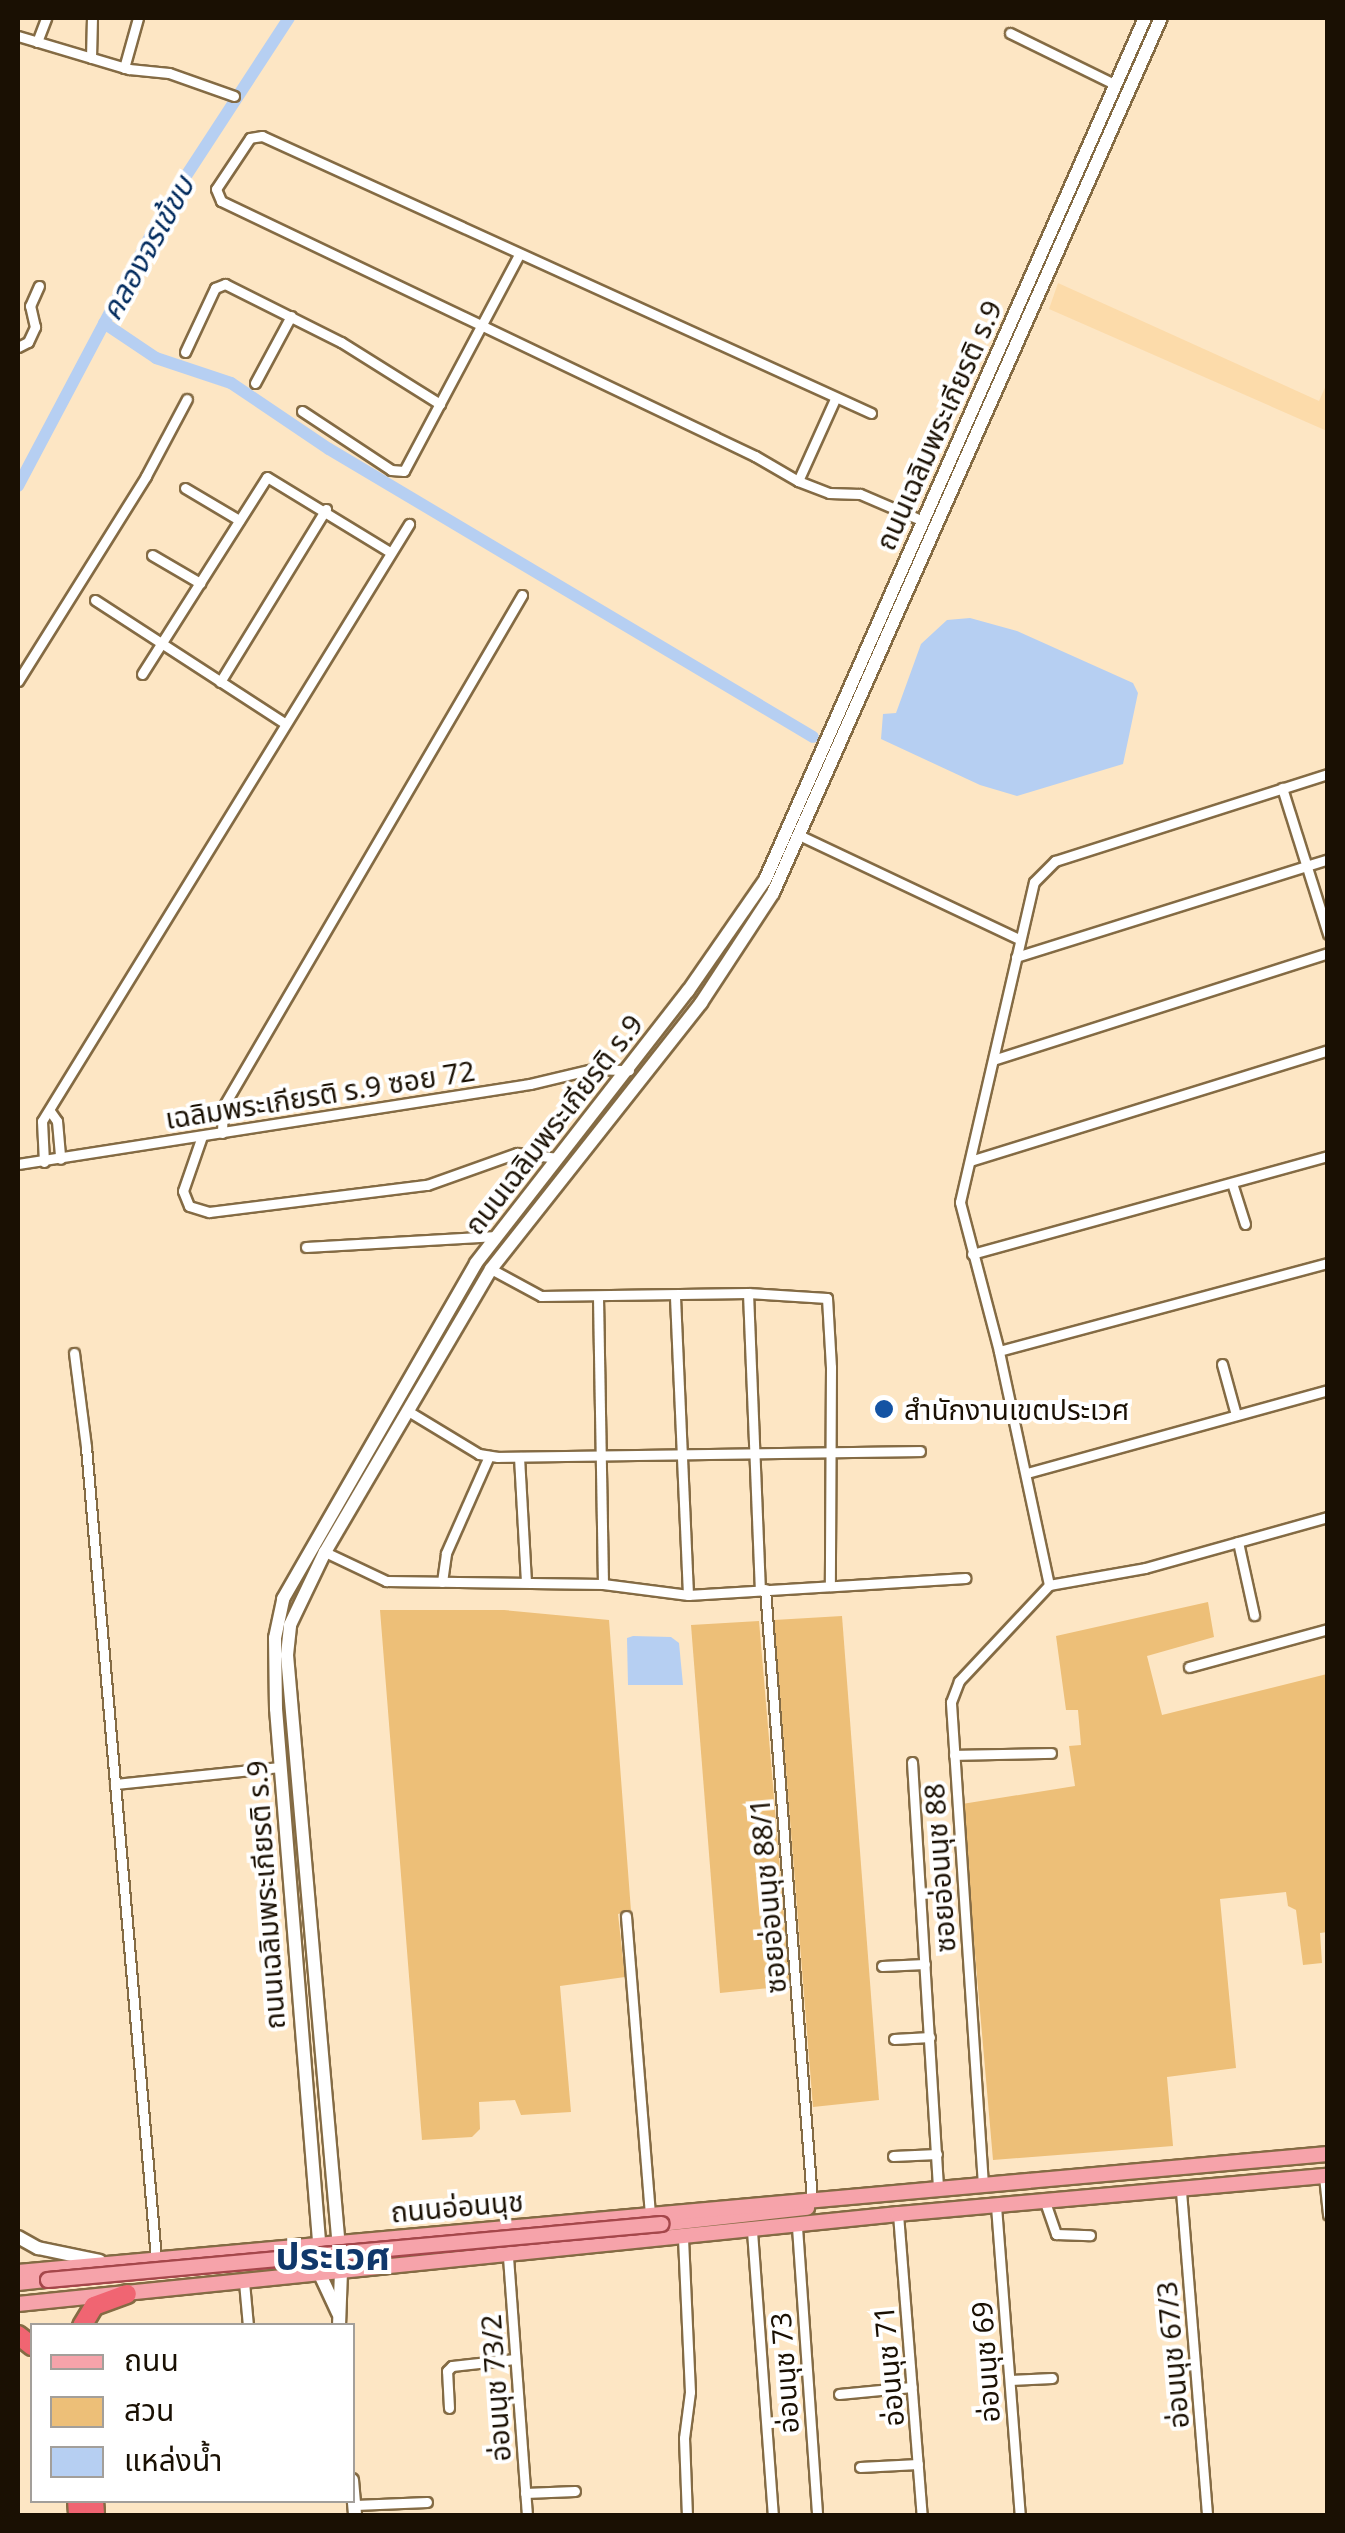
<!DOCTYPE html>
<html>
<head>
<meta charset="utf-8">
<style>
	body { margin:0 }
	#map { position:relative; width:1345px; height:2533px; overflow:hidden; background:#fde6c4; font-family:"Noto Sans","Noto Sans Thai",sans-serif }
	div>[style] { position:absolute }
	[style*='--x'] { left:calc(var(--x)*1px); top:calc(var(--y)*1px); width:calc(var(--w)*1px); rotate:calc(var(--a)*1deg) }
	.built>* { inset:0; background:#fcdbaa }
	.green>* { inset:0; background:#edbf78 }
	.water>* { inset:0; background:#b6cff2 }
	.canal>* { height:12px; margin:-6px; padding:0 6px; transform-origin:6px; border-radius:6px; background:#b6cff2 }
	.roads { filter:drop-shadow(2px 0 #846b44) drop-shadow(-2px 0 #846b44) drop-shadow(0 2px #846b44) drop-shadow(0 -2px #846b44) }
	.street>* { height:9px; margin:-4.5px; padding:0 4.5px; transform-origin:4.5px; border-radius:4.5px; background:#fff }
	.secondary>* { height:12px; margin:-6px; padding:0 6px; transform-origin:6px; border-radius:6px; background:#fff }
	.primary>* { height:14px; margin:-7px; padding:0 7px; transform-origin:7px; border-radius:7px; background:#f6a3aa }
	.highway>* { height:18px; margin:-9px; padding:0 9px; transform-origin:9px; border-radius:9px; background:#f06572 }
	.bridges { filter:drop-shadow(2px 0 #a5474b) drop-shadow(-2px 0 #a5474b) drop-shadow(0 2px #a5474b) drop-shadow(0 -2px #a5474b) }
	.primary-bridge>* { height:14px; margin:-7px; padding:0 7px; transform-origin:7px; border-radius:7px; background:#f6a3aa }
	.dots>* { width:28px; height:28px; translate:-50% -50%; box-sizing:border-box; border:5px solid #fff; border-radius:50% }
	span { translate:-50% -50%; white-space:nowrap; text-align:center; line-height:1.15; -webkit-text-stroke:8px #fff; paint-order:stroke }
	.street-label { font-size:28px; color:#1a1003 }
	.poi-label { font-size:28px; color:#1a1003 }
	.left { translate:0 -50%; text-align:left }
	.water-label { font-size:30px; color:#022b5e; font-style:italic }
	.district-label { font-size:38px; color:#10376a; font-weight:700 }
	.frame { position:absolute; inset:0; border:20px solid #1a1003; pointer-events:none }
	.legend { position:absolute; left:30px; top:2323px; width:325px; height:180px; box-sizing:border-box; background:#fff; border:2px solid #a39f9a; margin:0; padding:12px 18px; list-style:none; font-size:30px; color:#1a1003 }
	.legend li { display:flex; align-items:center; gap:20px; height:50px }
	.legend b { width:50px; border:2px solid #a39f9a }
</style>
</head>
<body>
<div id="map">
	<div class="built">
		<i style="clip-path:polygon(1058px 283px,1319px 401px,1327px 383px,1327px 431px,1049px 309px)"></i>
	</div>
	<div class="green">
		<i style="clip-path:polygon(1208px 1602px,1214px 1637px,1147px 1656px,1162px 1715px,1327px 1674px,1328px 1932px,1320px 1933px,1322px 1963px,1303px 1965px,1296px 1910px,1288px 1906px,1286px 1892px,1220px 1899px,1236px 2068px,1167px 2077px,1173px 2146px,993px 2160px,962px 1804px,1075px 1786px,1069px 1746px,1081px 1745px,1078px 1710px,1066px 1710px,1056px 1636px)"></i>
		<i style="clip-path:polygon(380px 1610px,504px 1610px,609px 1620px,631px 1911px,618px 1914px,625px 1977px,560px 1986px,571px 2112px,521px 2115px,515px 2100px,479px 2102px,480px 2129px,472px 2137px,422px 2140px)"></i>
		<i style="clip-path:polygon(842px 1616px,879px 2100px,813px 2107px,774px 1620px)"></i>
		<i style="clip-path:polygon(759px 1621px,790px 1986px,720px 1993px,691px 1625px)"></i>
	</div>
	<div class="water">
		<i style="clip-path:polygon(970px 618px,1017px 631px,1133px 683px,1138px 693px,1123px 764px,1017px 796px,980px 785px,881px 739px,883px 714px,896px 713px,921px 644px,947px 620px)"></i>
		<i style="clip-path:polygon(633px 1636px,671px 1637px,679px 1643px,683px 1685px,628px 1685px,627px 1638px)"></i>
	</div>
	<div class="canal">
		<i style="--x:104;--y:323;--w:63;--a:33.9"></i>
		<i style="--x:156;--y:358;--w:79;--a:18.4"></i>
		<i style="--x:231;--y:383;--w:118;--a:34"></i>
		<i style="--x:329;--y:449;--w:563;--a:30.75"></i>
		<i style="--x:18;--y:486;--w:318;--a:-62.1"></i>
		<i style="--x:167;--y:205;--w:223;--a:-56.9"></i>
	</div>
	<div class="roads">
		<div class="street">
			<i style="--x:1010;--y:33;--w:116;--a:26.1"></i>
			<i style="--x:18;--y:36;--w:116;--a:16.6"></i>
			<i style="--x:129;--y:69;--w:40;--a:5.7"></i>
			<i style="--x:169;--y:73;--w:69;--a:19.5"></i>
			<i style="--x:37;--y:42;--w:26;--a:-69"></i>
			<i style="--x:91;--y:58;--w:40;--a:-88.6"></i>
			<i style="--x:124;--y:68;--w:52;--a:-74.4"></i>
			<i style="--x:18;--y:347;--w:11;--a:-27"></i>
			<i style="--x:28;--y:342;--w:17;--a:-65"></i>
			<i style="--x:35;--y:327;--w:22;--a:-103"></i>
			<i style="--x:30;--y:306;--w:22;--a:-66"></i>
			<i style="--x:185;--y:352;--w:71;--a:-64.9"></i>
			<i style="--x:215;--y:288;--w:11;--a:-22"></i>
			<i style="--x:225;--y:284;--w:130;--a:26.6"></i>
			<i style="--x:341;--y:342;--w:117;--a:32.1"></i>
			<i style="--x:255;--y:383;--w:76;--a:-61.8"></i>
			<i style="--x:302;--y:411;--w:107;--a:33.5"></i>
			<i style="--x:391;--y:470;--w:13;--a:4"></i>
			<i style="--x:404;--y:471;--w:245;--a:-62"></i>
			<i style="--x:871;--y:413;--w:669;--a:-155.54"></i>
			<i style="--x:262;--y:136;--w:12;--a:171"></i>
			<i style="--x:250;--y:138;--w:61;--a:123.7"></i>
			<i style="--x:216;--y:189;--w:13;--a:67"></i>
			<i style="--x:221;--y:201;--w:592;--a:25.53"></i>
			<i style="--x:755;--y:456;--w:50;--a:30.2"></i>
			<i style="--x:798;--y:481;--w:33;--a:21"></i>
			<i style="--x:829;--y:493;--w:31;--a:2"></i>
			<i style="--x:860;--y:494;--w:69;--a:23.2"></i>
			<i style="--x:798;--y:481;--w:90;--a:-65.7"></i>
			<i style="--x:185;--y:488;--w:63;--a:30.7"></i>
			<i style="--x:152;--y:555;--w:56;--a:30.3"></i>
			<i style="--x:95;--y:600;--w:224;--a:33"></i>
			<i style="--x:142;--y:674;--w:233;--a:-57.6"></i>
			<i style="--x:267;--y:477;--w:144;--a:31.4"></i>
			<i style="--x:18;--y:681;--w:242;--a:-58"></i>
			<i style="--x:146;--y:476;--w:87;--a:-62"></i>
			<i style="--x:220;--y:682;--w:203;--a:-58.5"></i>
			<i style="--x:1282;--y:788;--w:153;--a:72.5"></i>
			<i style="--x:801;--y:836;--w:241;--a:25.3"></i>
			<i style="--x:1016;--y:957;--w:327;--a:-17.4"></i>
			<i style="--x:996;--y:1059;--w:349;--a:-17.7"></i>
			<i style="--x:50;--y:1111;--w:12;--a:55"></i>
			<i style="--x:57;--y:1121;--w:38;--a:85"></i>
			<i style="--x:222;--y:1133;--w:26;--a:-88"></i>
			<i style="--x:223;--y:1107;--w:593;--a:-59.72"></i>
			<i style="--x:202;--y:1136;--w:58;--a:109.1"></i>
			<i style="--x:183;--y:1191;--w:16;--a:68"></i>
			<i style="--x:189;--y:1206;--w:21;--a:17"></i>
			<i style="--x:209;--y:1212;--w:220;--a:-7.1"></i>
			<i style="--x:427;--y:1185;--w:96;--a:-19.6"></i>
			<i style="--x:517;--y:1153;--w:41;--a:7"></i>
			<i style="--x:970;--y:1161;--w:375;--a:-17.2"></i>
			<i style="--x:44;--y:1162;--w:41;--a:-92.8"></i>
			<i style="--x:42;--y:1121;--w:701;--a:-58.42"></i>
			<i style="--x:18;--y:1164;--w:518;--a:-8.88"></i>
			<i style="--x:530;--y:1084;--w:65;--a:-13.4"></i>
			<i style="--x:593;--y:1069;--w:36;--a:2"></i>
			<i style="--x:1232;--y:1183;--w:43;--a:72.4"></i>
			<i style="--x:306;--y:1247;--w:191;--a:-3.3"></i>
			<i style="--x:972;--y:1254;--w:369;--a:-15.4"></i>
			<i style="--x:491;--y:1269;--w:57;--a:28.4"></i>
			<i style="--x:541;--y:1296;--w:207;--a:-0.8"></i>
			<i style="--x:748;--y:1293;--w:79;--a:3.6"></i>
			<i style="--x:827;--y:1298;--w:69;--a:86.7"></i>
			<i style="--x:831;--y:1367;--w:217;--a:90.3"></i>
			<i style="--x:748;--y:1293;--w:296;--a:87.7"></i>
			<i style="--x:598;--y:1297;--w:287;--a:89"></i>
			<i style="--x:675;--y:1297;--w:298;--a:87.5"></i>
			<i style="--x:999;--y:1351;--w:341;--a:-15"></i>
			<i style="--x:74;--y:1353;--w:95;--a:82.7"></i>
			<i style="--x:86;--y:1447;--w:815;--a:85.07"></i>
			<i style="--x:1222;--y:1364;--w:53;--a:74.6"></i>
			<i style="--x:408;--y:1411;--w:83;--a:31.2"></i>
			<i style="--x:479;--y:1454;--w:19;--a:9"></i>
			<i style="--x:498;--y:1457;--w:422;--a:-0.8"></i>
			<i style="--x:519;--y:1457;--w:125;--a:86.8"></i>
			<i style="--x:1027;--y:1473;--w:312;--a:-15.4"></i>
			<i style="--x:1238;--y:1542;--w:75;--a:77.6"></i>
			<i style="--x:325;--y:1552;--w:68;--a:25.4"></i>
			<i style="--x:386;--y:1581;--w:217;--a:0.8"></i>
			<i style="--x:603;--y:1584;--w:86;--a:7.4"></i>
			<i style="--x:688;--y:1595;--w:278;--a:-3.5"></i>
			<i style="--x:442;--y:1582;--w:29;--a:-82"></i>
			<i style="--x:446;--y:1553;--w:106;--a:-66.1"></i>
			<i style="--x:1049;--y:1585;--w:239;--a:-102.1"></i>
			<i style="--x:999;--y:1351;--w:154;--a:-104.7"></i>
			<i style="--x:960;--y:1202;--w:328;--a:-77"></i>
			<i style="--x:1034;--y:882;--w:30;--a:-45"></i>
			<i style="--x:1055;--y:861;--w:287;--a:-17.7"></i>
			<i style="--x:1049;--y:1585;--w:97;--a:-10"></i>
			<i style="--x:1145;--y:1568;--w:190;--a:-15.6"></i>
			<i style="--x:765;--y:1589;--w:613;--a:85.6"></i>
			<i style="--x:1189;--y:1667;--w:144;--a:-15.3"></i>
			<i style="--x:954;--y:1755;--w:97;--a:-1.2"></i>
			<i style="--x:912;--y:1762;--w:428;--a:86.5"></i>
			<i style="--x:115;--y:1784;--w:166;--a:-5.9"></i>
			<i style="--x:626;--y:1916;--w:299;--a:85.4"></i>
			<i style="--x:882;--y:1966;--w:43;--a:-2.7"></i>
			<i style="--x:894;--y:2039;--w:36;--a:-3"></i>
			<i style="--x:893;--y:2156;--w:44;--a:-2.6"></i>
			<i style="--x:1324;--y:2176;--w:39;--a:84"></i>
			<i style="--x:983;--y:2185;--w:484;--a:-93.8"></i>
			<i style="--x:951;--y:1702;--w:22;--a:-69"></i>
			<i style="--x:959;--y:1681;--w:132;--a:-46.8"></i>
			<i style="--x:1181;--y:2191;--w:326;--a:85.4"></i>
			<i style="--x:1045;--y:2202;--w:34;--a:71"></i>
			<i style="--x:1056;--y:2234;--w:34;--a:2"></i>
			<i style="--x:996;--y:2206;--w:311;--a:85.6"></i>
			<i style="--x:898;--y:2214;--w:303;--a:85.5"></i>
			<i style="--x:797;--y:2227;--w:290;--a:86"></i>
			<i style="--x:752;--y:2231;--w:286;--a:85.8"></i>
			<i style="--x:683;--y:2238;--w:154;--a:87.4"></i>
			<i style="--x:690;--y:2392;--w:46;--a:97.4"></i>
			<i style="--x:684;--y:2438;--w:78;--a:87.8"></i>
			<i style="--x:508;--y:2257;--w:260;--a:85.8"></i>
			<i style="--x:244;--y:2282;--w:44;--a:84.8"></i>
			<i style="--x:1010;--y:2380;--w:42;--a:-2.7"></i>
			<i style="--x:839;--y:2394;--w:73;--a:-5.5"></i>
			<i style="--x:449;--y:2408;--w:37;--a:-93"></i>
			<i style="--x:447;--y:2371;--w:7;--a:-45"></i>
			<i style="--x:452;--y:2366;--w:63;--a:-6.3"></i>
			<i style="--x:860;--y:2467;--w:58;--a:-3"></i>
			<i style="--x:525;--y:2493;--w:50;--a:-2.3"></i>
			<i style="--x:355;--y:2505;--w:72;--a:-2.4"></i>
		</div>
		<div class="secondary">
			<i style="--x:18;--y:2237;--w:23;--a:29"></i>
			<i style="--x:38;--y:2248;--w:63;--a:11.8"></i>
			<i style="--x:338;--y:2313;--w:38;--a:-115"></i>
			<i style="--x:322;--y:2278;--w:571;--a:-94.62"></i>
			<i style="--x:276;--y:1709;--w:71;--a:-90.8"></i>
			<i style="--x:275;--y:1638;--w:40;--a:-78"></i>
			<i style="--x:283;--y:1599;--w:387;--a:-60.1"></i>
			<i style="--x:476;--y:1263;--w:345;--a:-52.1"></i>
			<i style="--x:688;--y:991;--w:135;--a:-55.3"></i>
			<i style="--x:765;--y:880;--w:942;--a:-66.21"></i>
			<i style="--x:339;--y:2326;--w:55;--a:-87.9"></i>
			<i style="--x:341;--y:2271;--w:618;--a:-95.01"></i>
			<i style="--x:287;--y:1655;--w:30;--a:-84"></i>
			<i style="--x:290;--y:1625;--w:81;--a:-64.4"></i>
			<i style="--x:325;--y:1552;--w:328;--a:-59.6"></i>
			<i style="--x:491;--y:1269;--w:339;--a:-51.7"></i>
			<i style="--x:701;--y:1003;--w:131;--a:-56.8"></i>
			<i style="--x:773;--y:893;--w:957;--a:-66.09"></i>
			<i style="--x:352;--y:2480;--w:36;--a:85"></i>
		</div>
		<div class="primary">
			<i style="--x:661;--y:2224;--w:147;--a:-6.3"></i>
			<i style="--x:18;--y:2272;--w:1315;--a:-5.15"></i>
			<i style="--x:18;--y:2283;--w:30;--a:-6"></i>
			<i style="--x:18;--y:2304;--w:885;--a:-5.84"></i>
			<i style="--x:898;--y:2214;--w:432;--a:-5.1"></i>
		</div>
		<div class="highway">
			<i style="--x:82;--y:2326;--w:23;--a:-59"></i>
			<i style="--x:94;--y:2306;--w:35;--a:-20"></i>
			<i style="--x:18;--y:2335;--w:18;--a:38"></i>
			<i style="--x:77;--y:2500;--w:16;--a:86"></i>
			<i style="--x:94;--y:2500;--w:16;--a:86"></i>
		</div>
	</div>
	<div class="bridges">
		<div class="primary-bridge">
			<i style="--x:48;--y:2280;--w:616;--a:-5.22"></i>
		</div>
	</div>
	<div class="dots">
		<i style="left:884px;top:1409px;background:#1453a3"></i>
	</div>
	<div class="street-label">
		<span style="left:938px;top:425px;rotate:-66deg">ถนนเฉลิมพระเกียรติ ร.9</span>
		<span style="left:320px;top:1094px;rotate:-9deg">เฉลิมพระเกียรติ ร.9 ซอย 72</span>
		<span style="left:553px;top:1124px;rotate:-52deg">ถนนเฉลิมพระเกียรติ ร.9</span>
		<span style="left:939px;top:1868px;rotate:-94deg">ซอยอ่อนนุช 88</span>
		<span style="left:265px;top:1895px;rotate:-94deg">ถนนเฉลิมพระเกียรติ ร.9</span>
		<span style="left:767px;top:1896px;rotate:-95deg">ซอยอ่อนนุช 88/1</span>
		<span style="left:457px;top:2206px;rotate:-5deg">ถนนอ่อนนุช</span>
		<span style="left:1172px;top:2355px;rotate:-95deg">อ่อนนุช 67/3</span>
		<span style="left:985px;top:2362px;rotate:-94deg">อ่อนนุช 69</span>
		<span style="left:888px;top:2366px;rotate:-95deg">อ่อนนุช 71</span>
		<span style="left:784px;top:2373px;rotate:-94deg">อ่อนนุช 73</span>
		<span style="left:495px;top:2388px;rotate:-94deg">อ่อนนุช 73/2</span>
	</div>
	<div class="poi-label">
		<span class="left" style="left:904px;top:1409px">สำนักงานเขตประเวศ</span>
	</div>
	<div class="water-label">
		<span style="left:147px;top:248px;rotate:-61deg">คลองจรเข้ขบ</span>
	</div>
	<div class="district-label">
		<span style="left:333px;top:2256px">ประเวศ</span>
	</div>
	<div class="frame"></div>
	<ul class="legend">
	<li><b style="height:12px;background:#f6a3aa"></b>ถนน</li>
	<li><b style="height:28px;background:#edbf78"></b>สวน</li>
	<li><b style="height:28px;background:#b6cff2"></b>แหล่งน้ำ</li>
	</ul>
</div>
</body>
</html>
